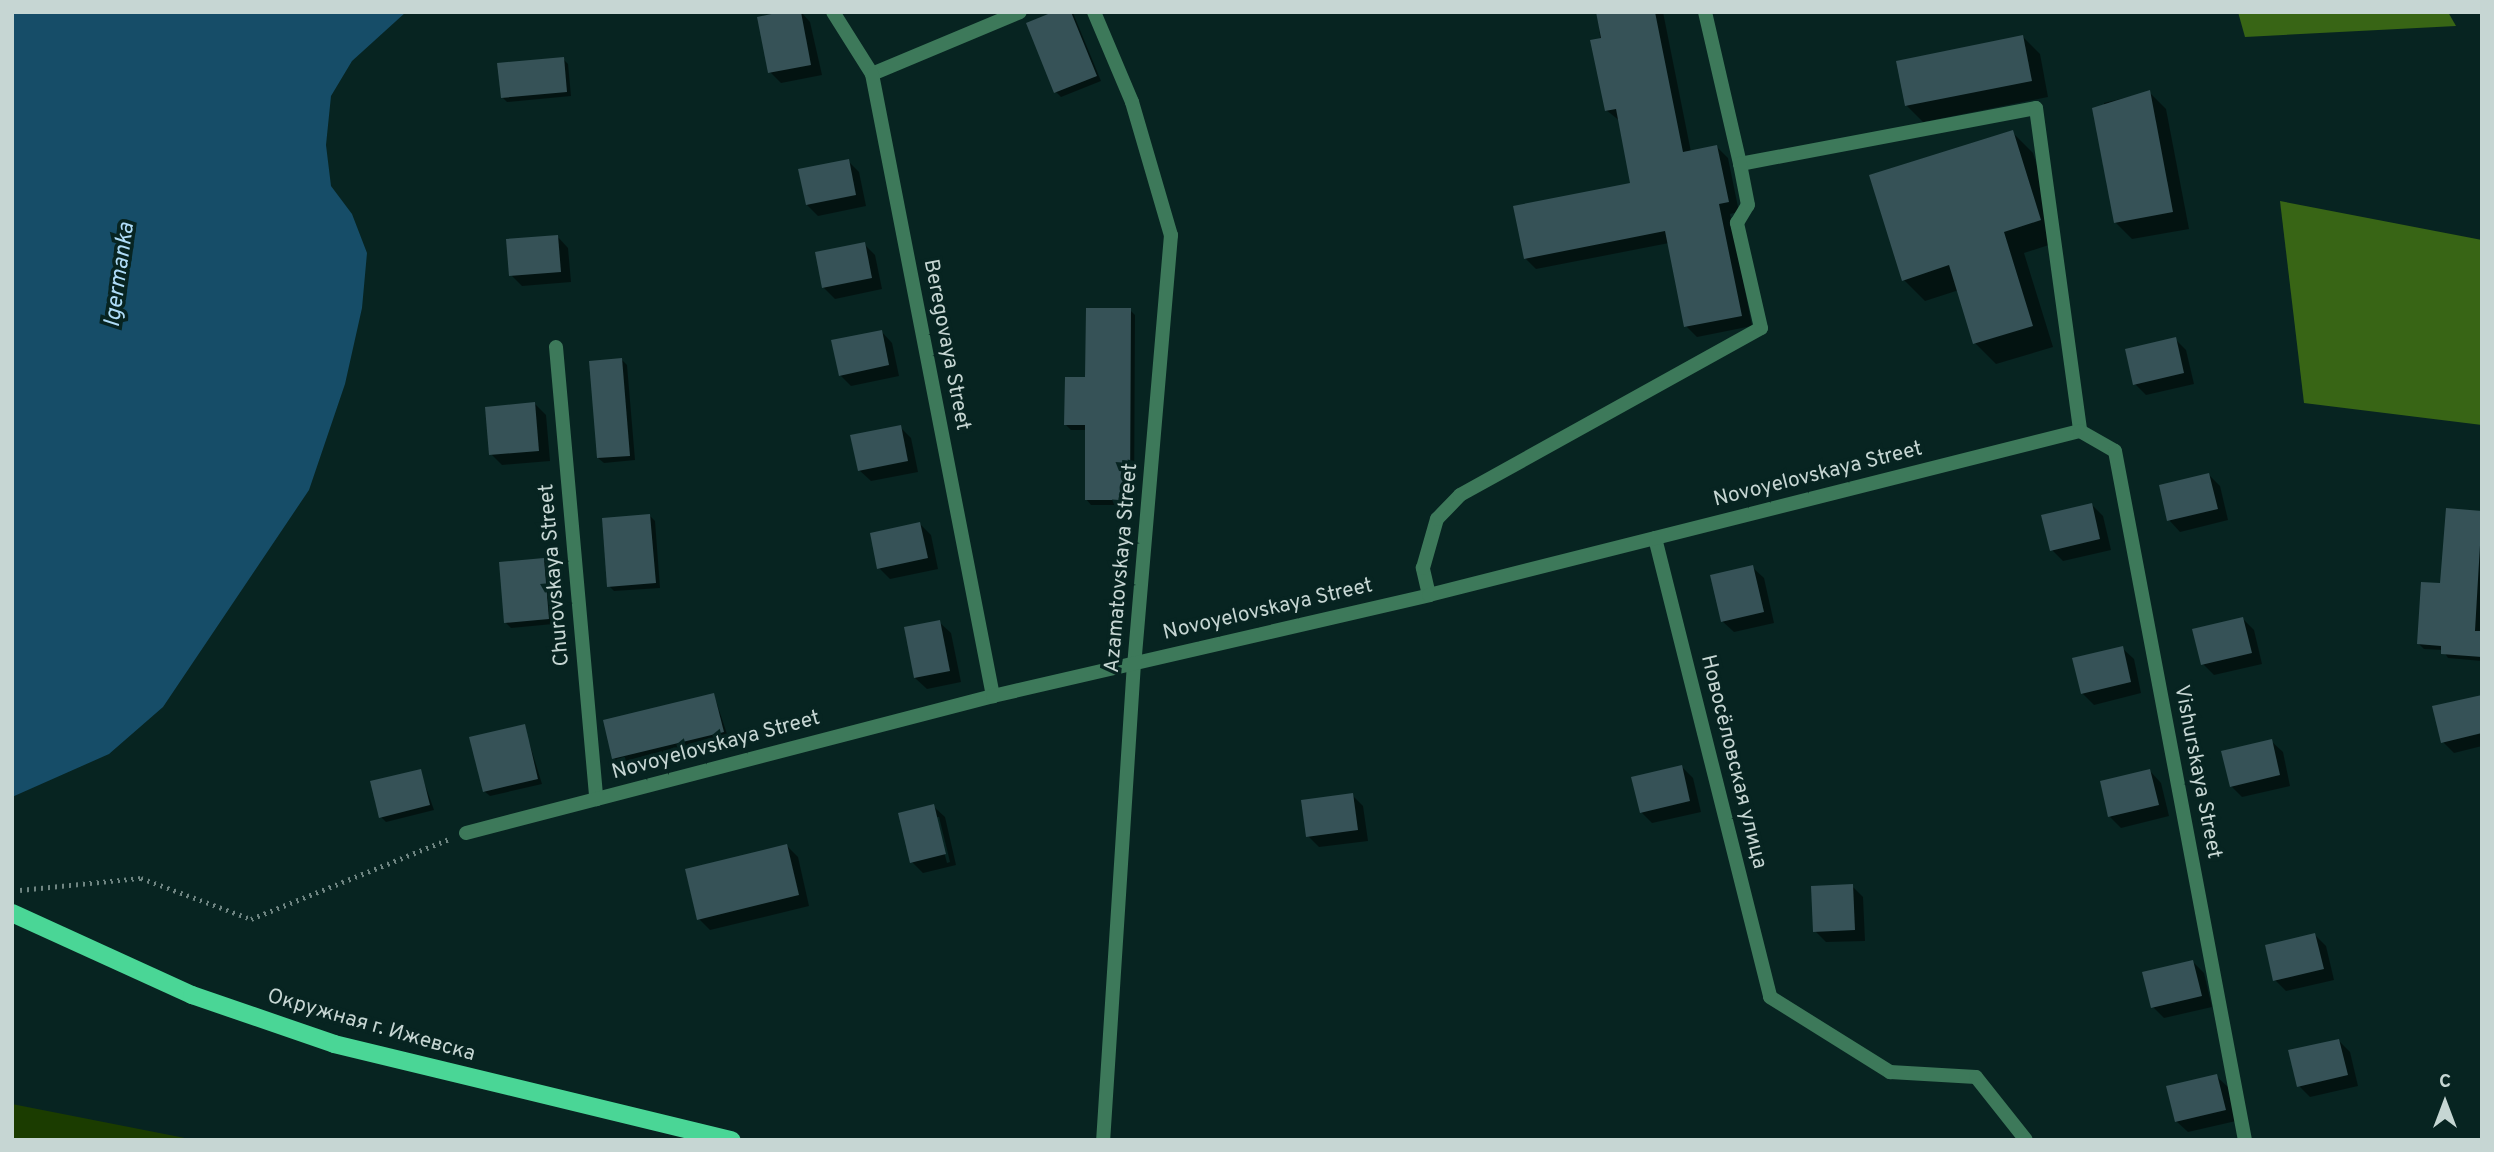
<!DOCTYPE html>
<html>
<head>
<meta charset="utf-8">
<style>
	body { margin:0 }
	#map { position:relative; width:2494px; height:1152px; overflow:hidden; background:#072421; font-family:Overpass,sans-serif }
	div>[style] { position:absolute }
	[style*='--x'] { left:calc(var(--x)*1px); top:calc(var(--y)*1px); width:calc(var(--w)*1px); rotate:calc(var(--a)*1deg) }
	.green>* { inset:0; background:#1b3c00 }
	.forest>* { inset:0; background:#386515 }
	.water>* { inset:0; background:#164d68 }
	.shadow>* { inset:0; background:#0007 }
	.building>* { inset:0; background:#365257 }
	.path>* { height:4.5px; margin-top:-2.25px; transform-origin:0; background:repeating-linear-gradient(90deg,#6f8582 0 2px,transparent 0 7px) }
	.service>* { height:14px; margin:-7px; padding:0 7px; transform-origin:7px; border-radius:7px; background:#3d795a }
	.minor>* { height:14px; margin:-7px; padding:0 7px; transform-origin:7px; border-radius:7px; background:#3d795a }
	.primary>* { height:18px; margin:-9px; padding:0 9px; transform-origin:9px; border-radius:9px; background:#4ad696 }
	span { translate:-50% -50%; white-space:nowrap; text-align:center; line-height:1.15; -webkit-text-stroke:7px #072421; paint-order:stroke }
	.street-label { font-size:21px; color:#c6d6d3 }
	.water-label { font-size:23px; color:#afdcf7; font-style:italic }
	.frame { position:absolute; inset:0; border:14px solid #c6d6d3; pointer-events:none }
	.north { position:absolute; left:2410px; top:1068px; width:70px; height:70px; -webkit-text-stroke:5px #072421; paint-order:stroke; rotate:0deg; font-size:19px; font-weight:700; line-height:28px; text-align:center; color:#c6d6d3 }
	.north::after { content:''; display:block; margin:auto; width:24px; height:32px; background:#c6d6d3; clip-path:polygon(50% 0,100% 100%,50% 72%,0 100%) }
</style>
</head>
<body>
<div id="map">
	<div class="green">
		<i style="clip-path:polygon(12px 1104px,195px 1140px,12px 1140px)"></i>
	</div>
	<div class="forest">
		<i style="clip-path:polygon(2238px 12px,2448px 12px,2456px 26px,2245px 37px)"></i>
		<i style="clip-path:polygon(2280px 201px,2482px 240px,2482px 425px,2304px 403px)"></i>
	</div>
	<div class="water">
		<i style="clip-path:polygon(12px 12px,406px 12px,352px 61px,331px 96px,326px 145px,331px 186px,352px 214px,367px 253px,362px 308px,345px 384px,309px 490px,163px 707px,109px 754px,12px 797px)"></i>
	</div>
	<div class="shadow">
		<i style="clip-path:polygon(790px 12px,801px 12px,810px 22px,822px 75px,781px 83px,770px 72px)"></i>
		<i style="clip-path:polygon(1058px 12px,1073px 13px,1101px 81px,1061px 97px,1056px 92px)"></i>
		<i style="clip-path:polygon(1598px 12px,1663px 12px,1691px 152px,1717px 147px,1728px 158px,1739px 212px,1730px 214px,1752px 326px,1697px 337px,1686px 326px,1669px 243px,1536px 269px,1525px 258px,1632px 184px,1620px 121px,1606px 110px)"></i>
		<i style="clip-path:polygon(2023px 37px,2040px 54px,2048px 97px,1923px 122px,1906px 105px)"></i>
		<i style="clip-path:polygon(563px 59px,568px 64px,571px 96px,507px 102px,502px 97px)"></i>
		<i style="clip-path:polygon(2149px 92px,2166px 109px,2189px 229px,2132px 239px,2115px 222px,2104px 103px)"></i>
		<i style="clip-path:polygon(2012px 132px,2033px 153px,2061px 241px,2024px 253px,2053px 347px,1996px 364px,1975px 343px,1959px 290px,1925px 301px,1904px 280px)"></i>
		<i style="clip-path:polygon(848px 161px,859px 172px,866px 206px,818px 216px,807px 205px)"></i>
		<i style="clip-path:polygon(557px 236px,568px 248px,571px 282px,522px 286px,511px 275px)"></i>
		<i style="clip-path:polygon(864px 244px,875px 255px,882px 289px,835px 299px,823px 287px)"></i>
		<i style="clip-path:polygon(1130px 310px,1135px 315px,1134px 505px,1091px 505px,1086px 499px,1087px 430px,1071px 430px,1066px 425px,1087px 378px)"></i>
		<i style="clip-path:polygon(881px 331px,892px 343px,899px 376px,851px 386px,840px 375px)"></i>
		<i style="clip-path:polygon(2175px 339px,2186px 350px,2194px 384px,2146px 395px,2135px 384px)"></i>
		<i style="clip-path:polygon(622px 360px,627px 365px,635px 460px,604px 463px,598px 458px)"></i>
		<i style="clip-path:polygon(535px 404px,546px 415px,550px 461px,502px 465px,491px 454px)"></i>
		<i style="clip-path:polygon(900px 427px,911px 438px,918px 472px,871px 481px,859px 470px)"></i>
		<i style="clip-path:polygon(2209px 475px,2220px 486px,2228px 520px,2180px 532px,2169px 520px)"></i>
		<i style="clip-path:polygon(2092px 505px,2103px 516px,2111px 550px,2063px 561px,2052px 550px)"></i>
		<i style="clip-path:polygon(2482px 512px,2482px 661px,2448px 658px,2443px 650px,2424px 649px,2419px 644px,2442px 584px)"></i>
		<i style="clip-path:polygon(650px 516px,655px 521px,660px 588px,614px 591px,609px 586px)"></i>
		<i style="clip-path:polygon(920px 524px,931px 535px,938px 569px,890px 579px,879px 568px)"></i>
		<i style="clip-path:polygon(543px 559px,548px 565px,553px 624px,511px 628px,506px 623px)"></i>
		<i style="clip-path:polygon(1752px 567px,1764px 578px,1774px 623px,1734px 632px,1722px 621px)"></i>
		<i style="clip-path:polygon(2243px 619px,2254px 630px,2262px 664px,2214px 675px,2203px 664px)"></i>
		<i style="clip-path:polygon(939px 622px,951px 633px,961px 682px,927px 689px,915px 678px)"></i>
		<i style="clip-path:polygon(2122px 648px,2134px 659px,2141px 693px,2094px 705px,2082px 693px)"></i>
		<i style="clip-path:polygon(714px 695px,728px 737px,619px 763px,614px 758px)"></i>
		<i style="clip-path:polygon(2482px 697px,2482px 746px,2454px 753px,2443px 742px)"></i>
		<i style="clip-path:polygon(524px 726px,542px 784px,490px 796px,484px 791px)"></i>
		<i style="clip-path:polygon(2271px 741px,2283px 752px,2290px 786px,2242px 797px,2231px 786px)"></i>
		<i style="clip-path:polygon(1682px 767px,1693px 778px,1701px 812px,1652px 823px,1641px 812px)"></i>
		<i style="clip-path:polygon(420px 771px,434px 810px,386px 822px,381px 817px)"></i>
		<i style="clip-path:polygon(2150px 771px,2161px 783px,2169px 816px,2121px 828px,2110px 817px)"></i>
		<i style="clip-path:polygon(1352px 795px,1363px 806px,1368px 841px,1319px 847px,1308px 836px)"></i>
		<i style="clip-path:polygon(evenodd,933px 806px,945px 817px,956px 865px,923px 873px,912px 862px,933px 806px,935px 817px,939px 817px,950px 862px,947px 863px,935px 817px)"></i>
		<i style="clip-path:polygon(787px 846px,798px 857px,809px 906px,710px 930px,699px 919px)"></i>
		<i style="clip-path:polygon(1852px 886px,1863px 897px,1865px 941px,1826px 942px,1815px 931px)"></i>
		<i style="clip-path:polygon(2315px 935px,2326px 946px,2334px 980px,2286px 991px,2275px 980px)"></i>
		<i style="clip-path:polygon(2193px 962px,2204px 973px,2212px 1007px,2164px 1018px,2153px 1007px)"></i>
		<i style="clip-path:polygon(2339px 1041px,2350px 1052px,2358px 1086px,2310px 1097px,2299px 1086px)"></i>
		<i style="clip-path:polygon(2216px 1076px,2228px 1087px,2236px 1121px,2188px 1132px,2176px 1121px)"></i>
	</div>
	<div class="building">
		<i style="clip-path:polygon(781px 12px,801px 12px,811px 65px,768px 73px,757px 17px)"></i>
		<i style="clip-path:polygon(1053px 12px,1071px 12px,1097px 76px,1054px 93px,1026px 23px)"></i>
		<i style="clip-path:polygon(1596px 12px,1655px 12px,1683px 152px,1717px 145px,1729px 202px,1719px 204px,1742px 316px,1684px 327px,1665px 231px,1524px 259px,1513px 206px,1630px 183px,1616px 109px,1605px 111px,1590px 40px,1601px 38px)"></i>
		<i style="clip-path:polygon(2023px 35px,2032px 81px,1905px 106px,1896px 61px)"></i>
		<i style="clip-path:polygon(564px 57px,567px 92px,501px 98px,497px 63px)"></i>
		<i style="clip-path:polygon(2150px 90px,2173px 212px,2114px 223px,2092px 108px)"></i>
		<i style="clip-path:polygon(2013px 130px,2041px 220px,2004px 232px,2033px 326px,1973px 344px,1949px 265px,1902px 281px,1869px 175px)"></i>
		<i style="clip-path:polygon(849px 159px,856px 195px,806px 205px,798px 169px)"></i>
		<i style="clip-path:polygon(558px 235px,561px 272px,509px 276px,506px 239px)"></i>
		<i style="clip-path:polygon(865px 242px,872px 278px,822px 288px,815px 252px)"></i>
		<i style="clip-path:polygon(1086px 308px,1131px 308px,1130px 500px,1085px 500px,1085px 425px,1064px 425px,1065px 377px,1085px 377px)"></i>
		<i style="clip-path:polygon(882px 330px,889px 365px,839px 376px,831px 340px)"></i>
		<i style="clip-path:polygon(2176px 337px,2184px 373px,2133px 385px,2125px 349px)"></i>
		<i style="clip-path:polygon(622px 358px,630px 456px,597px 458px,589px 361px)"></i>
		<i style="clip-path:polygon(535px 402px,539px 451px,489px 455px,485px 407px)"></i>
		<i style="clip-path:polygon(901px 425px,908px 461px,858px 471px,850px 435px)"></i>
		<i style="clip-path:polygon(2209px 473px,2218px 509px,2167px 521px,2159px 485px)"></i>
		<i style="clip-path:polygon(2092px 503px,2100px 539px,2050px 551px,2041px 515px)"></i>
		<i style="clip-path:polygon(2446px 508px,2482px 511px,2475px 631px,2482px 631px,2482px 657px,2441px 654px,2441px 646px,2417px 644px,2421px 582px,2440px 583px)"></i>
		<i style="clip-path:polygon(650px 514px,656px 583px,607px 587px,602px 518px)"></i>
		<i style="clip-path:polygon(920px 522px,928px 558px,877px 569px,870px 533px)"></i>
		<i style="clip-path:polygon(544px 558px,549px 619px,504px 623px,499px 562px)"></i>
		<i style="clip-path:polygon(1753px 565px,1764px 612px,1721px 622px,1710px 575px)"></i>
		<i style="clip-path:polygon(2243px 617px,2252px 653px,2201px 665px,2192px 629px)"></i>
		<i style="clip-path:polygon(940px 620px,950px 671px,914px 678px,904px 627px)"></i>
		<i style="clip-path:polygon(2123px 646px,2131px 682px,2081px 694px,2072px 658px)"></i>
		<i style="clip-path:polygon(714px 693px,724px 732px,612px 759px,603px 720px)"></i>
		<i style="clip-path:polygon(2482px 695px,2482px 733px,2441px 743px,2432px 706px)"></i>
		<i style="clip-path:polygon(525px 724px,538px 779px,483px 792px,469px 737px)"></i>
		<i style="clip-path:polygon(2272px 739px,2280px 775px,2230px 787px,2221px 751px)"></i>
		<i style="clip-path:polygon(1682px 765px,1690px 801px,1640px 813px,1631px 777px)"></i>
		<i style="clip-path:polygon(421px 769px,430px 805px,379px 818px,370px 781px)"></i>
		<i style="clip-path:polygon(2150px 769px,2159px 805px,2108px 817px,2100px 781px)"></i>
		<i style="clip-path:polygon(1353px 793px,1358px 830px,1306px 837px,1301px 800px)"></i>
		<i style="clip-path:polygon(934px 804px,946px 854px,910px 863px,898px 813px)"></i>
		<i style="clip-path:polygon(787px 844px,799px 895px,697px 920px,685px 869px)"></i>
		<i style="clip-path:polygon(1853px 884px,1855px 930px,1813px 932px,1811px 886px)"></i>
		<i style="clip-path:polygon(2315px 933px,2324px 969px,2273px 981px,2265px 945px)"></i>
		<i style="clip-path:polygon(2193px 960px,2202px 996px,2151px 1008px,2142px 972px)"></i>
		<i style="clip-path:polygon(2339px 1039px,2348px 1075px,2297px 1087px,2288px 1050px)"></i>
		<i style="clip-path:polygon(2217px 1074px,2226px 1110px,2175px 1122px,2166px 1086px)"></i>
	</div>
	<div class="path">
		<i style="--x:20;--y:890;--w:122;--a:-5.7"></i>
		<i style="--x:141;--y:878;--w:117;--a:20.4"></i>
		<i style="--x:251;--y:919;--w:214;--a:-22"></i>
	</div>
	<div class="service">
		<i style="--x:1705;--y:12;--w:156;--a:77"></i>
		<i style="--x:1740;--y:164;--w:301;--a:-10.7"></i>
		<i style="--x:2036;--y:108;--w:326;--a:82.2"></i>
		<i style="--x:872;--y:74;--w:160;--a:-22.7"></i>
		<i style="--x:1429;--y:595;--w:28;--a:-103"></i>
		<i style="--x:1423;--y:568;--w:51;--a:-74.1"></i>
		<i style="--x:1437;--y:519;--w:33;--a:-46"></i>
		<i style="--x:1460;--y:495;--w:344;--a:-29"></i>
		<i style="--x:1761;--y:328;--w:108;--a:-102.9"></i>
		<i style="--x:1737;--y:223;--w:21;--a:-59"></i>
		<i style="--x:1748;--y:205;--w:42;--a:-101"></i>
		<i style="--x:1770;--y:997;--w:142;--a:32"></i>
		<i style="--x:1890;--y:1072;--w:86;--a:3.3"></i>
		<i style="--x:1976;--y:1077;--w:80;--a:51.6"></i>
	</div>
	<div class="minor">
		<i style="--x:833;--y:12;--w:73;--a:57.8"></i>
		<i style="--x:872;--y:74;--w:634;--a:78.99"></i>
		<i style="--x:1094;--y:12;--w:98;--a:67.1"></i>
		<i style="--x:1132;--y:102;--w:139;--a:73.7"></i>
		<i style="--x:1171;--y:235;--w:430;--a:94.9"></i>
		<i style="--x:1134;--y:663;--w:478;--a:93.7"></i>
		<i style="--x:556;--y:347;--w:454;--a:84.9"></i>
		<i style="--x:1655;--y:538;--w:473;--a:75.9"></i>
		<i style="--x:466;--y:833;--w:545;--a:-14.57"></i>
		<i style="--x:993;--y:696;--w:448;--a:-13"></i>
		<i style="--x:1429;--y:595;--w:671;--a:-14.14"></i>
		<i style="--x:2080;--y:431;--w:40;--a:29.7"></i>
		<i style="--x:2115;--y:451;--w:701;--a:79.32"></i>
	</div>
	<div class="primary">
		<i style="--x:12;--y:913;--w:198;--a:24.5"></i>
		<i style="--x:192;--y:995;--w:150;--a:19"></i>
		<i style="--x:334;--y:1044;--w:409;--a:13.6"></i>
	</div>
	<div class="street-label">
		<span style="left:946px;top:345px;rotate:79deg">Beregovaya Street</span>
		<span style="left:1818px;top:475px;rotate:-14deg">Novoyelovskaya Street</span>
		<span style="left:1122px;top:568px;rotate:-85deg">Azamatovskaya Street</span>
		<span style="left:555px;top:575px;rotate:-95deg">Churovskaya Street</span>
		<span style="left:1268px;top:610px;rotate:-13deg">Novoyelovskaya Street</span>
		<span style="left:716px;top:746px;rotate:-15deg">Novoyelovskaya Street</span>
		<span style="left:1733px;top:762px;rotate:76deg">Новосёловская улица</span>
		<span style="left:2197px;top:772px;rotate:79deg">Vishurskaya Street</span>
		<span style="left:371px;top:1026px;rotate:16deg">Окружная г. Ижевска</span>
	</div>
	<div class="water-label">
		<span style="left:121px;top:275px;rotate:-82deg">Igermanka</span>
	</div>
	<div class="frame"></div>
	<div class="north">С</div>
</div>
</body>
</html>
